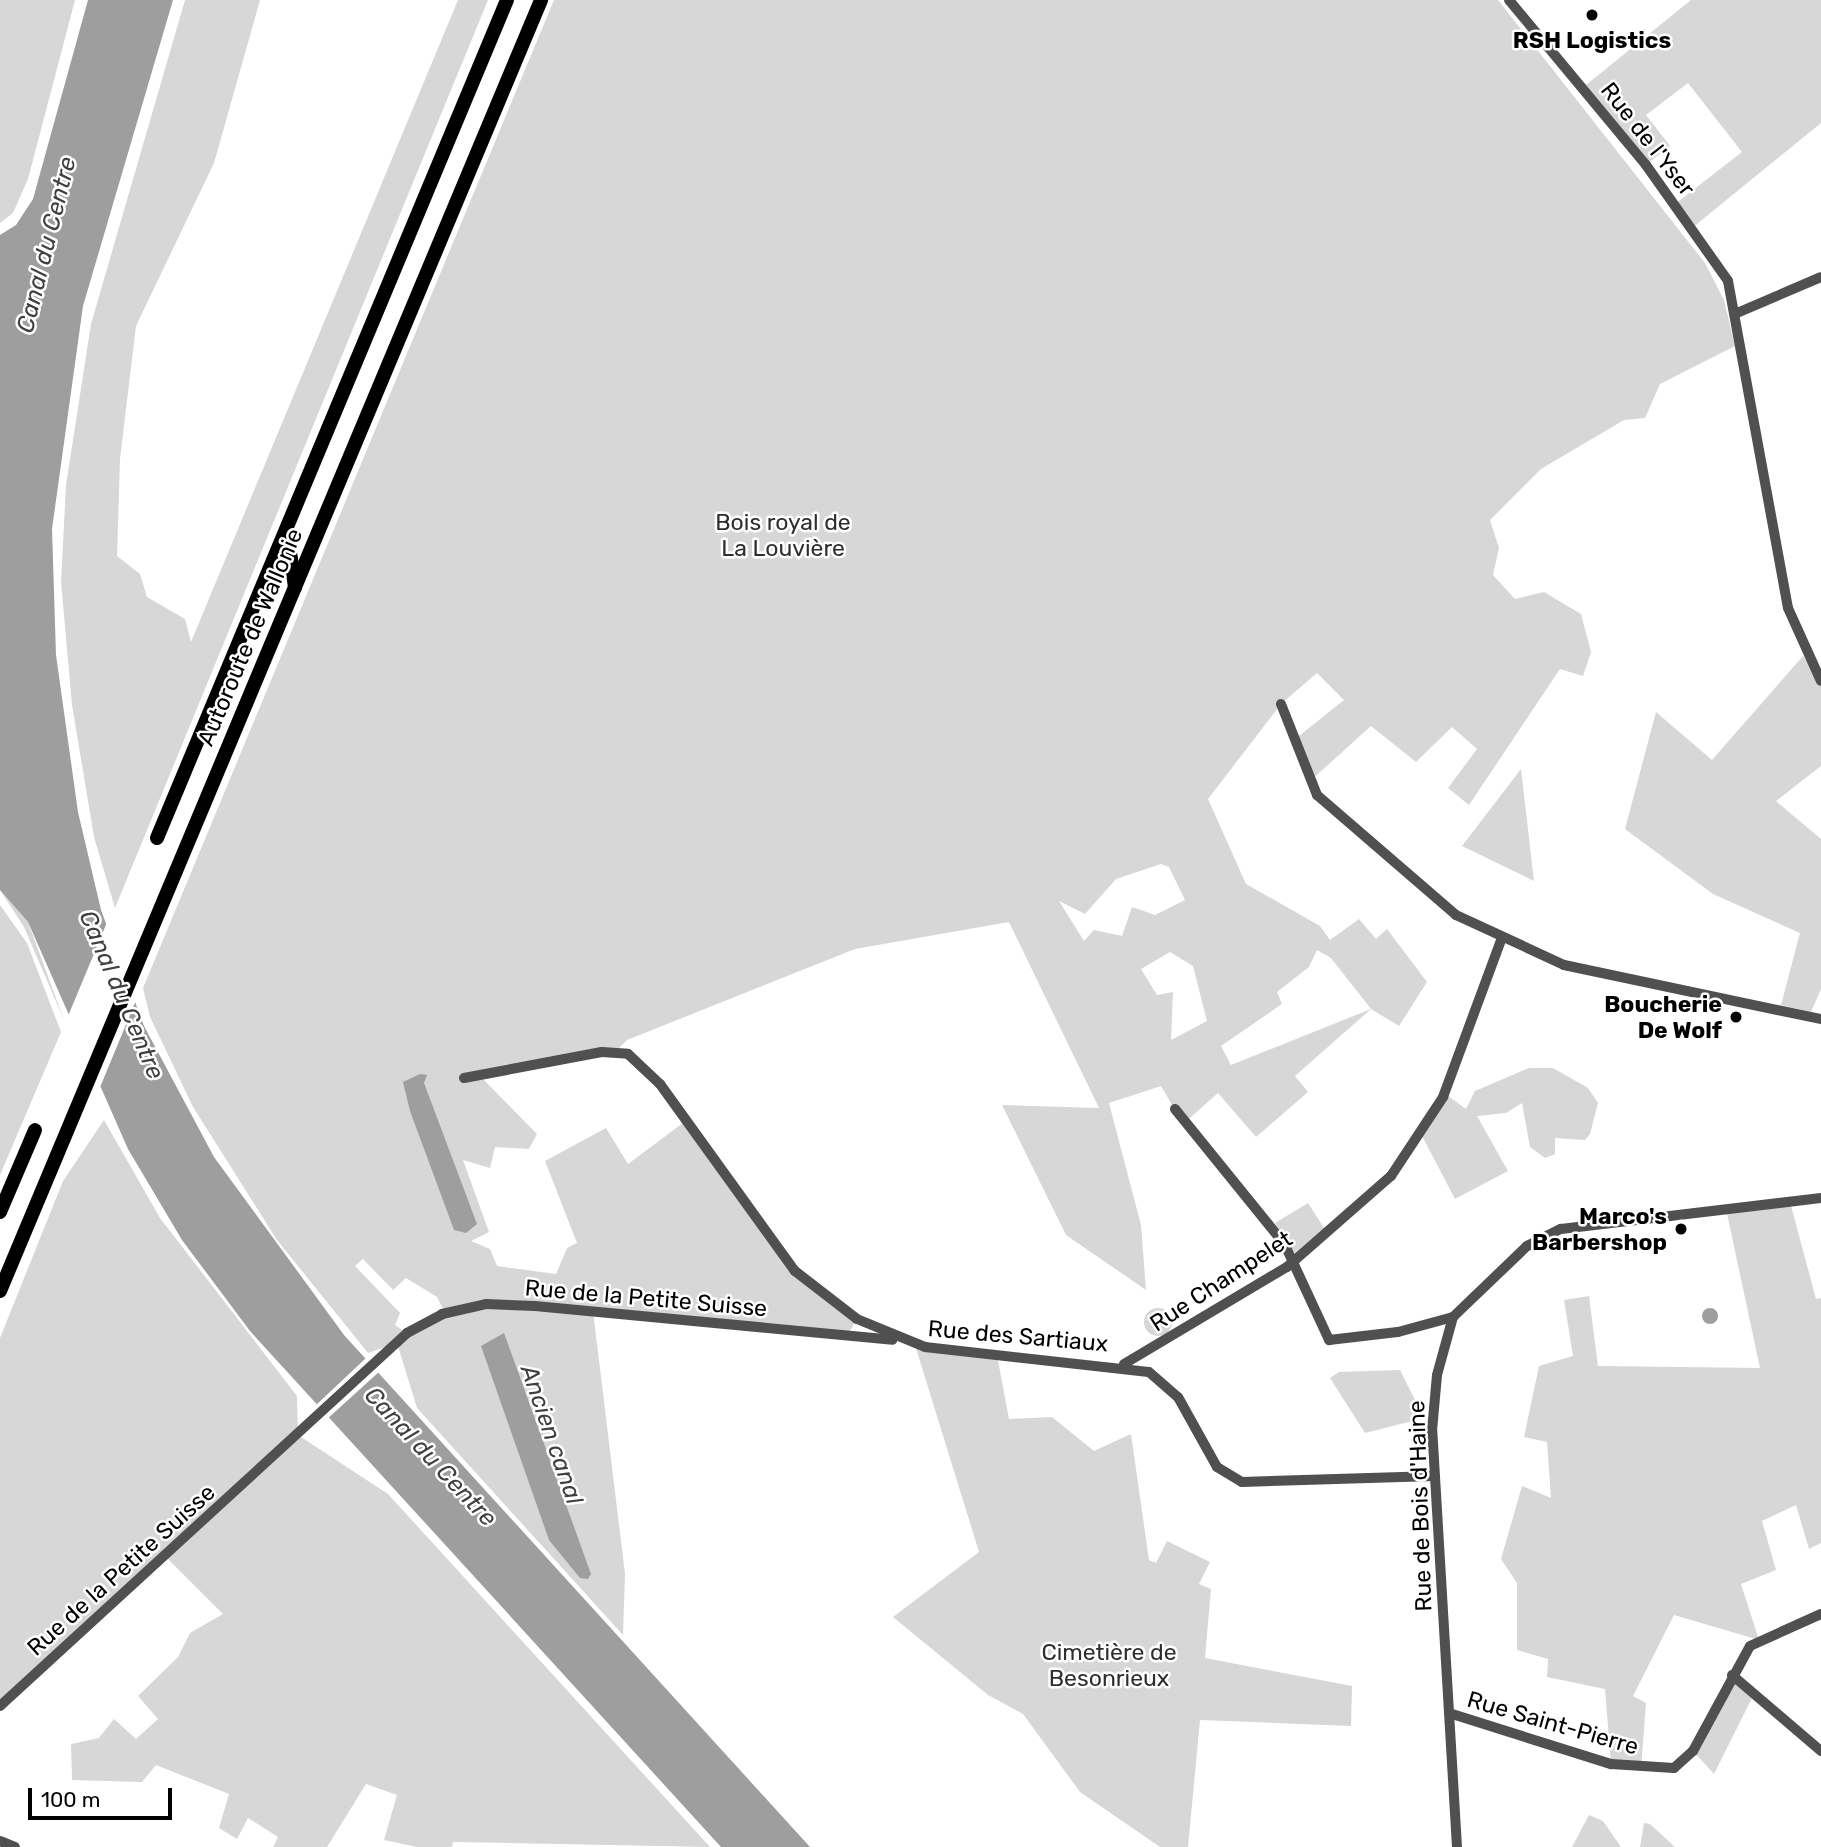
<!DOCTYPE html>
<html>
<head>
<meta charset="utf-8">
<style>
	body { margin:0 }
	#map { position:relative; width:1821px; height:1847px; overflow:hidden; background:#fff; font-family:Rubik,sans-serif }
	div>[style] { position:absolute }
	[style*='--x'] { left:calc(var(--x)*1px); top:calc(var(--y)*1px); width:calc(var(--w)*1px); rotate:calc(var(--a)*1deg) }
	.green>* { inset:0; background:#d7d7d7 }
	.round { border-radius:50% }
	.water>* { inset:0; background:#9e9e9e }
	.pier>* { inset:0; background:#fff }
	.minor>* { height:10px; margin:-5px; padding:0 5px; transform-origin:5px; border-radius:5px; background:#505050 }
	.highway>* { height:14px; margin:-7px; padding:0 7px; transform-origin:7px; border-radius:7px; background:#000 }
	.dots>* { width:19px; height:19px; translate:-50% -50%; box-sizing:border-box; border:4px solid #fff; border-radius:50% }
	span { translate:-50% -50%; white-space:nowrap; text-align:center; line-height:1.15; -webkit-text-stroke:5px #fff; paint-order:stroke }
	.poi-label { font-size:23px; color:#000; font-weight:700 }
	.right { translate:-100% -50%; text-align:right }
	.street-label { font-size:23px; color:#000 }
	.park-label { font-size:23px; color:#2e2e2e }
	.water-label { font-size:24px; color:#3f3f3f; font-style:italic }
	.scale { position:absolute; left:28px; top:1788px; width:144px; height:32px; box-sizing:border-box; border:4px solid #000; border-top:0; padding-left:9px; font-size:21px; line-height:24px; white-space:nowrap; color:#000; -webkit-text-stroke:5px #fff; paint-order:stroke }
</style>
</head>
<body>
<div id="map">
	<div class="green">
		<i style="clip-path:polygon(0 0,75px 0,28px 179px,13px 213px,0 223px)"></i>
		<i style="clip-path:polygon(185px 0,260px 0,214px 163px,136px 326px,120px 459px,117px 556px,140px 574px,147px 597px,185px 619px,191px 642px,458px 0,488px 0,115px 908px,94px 837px,72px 705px,61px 582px,66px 485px,91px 324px)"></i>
		<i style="clip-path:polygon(evenodd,554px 0,1498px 0,1705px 263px,1724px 300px,1735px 346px,1660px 384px,1645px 418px,1624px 420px,1541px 469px,1490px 520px,1499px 548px,1493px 575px,1515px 599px,1544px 592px,1581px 614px,1591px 652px,1583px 676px,1560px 669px,1469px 805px,1448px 788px,1477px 749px,1452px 727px,1416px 762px,1371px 726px,1309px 782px,1294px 740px,1344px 700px,1317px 673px,1281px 704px,1208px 799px,1246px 884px,1320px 926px,1330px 940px,1359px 919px,1376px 939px,1387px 929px,1427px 982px,1399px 1026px,1371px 1009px,1295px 1076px,1308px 1092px,1256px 1137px,1218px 1093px,1183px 1124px,1161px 1086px,1109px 1103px,1141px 1225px,1146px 1290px,1066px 1235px,1002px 1105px,1099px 1108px,1009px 922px,855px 949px,627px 1040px,616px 1051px,479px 1075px,537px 1134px,529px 1149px,495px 1147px,490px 1168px,463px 1160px,489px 1232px,471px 1241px,490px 1249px,497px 1266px,556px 1274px,567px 1248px,577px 1243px,545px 1161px,606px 1128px,628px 1164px,687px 1120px,781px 1255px,857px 1319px,847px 1336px,593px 1311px,625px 1574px,623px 1635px,417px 1408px,397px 1343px,368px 1353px,277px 1240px,193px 1107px,150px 1017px,143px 988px,554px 0,1161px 864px,1169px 867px,1185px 900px,1155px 915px,1132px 907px,1122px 936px,1094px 930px,1084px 941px,1059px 901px,1085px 914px,1116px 879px,1161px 864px,554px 0,1317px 950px,1331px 958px,1371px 1009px,1231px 1065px,1221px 1046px,1282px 1004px,1277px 992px,1309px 967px,1317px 950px,554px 0,1170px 952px,1193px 966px,1207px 1021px,1171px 1040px,1173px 992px,1157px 995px,1141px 969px,1170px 952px,554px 0,363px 1259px,393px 1290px,406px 1278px,437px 1297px,445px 1313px,407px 1333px,395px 1325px,400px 1313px,355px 1266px,363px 1259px)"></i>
		<i style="clip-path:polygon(1691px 0,1821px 0,1821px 123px,1692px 228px,1675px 204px,1742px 152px,1688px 83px,1646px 115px,1670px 146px,1646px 165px,1586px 85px)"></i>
		<i style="clip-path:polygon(1803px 656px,1821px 683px,1821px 766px,1776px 801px,1821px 839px,1821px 989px,1811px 1012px,1781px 1005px,1800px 933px,1713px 894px,1625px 829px,1656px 712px,1712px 760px)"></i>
		<i style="clip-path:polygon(1521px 769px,1534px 881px,1462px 846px)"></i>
		<i style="clip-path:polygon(0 890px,28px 922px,64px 1020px,24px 927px)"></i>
		<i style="clip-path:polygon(0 905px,27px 943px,61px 1032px,0 1175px)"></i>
		<i style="clip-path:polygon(1529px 1068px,1553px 1068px,1588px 1088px,1598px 1103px,1590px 1134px,1585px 1140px,1555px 1138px,1555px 1154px,1545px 1158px,1530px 1147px,1522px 1103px,1506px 1113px,1477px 1116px,1508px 1171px,1455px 1199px,1421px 1134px,1444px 1093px,1466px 1109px,1475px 1091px)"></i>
		<i style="clip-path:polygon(104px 1120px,160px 1218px,297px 1396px,298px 1435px,388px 1494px,710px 1847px,453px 1842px,452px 1847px,417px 1847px,384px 1840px,397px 1795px,366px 1784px,327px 1847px,273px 1847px,278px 1837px,248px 1818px,237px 1839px,219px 1828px,229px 1794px,156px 1765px,142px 1782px,72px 1780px,71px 1744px,99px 1738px,114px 1719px,136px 1739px,158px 1719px,138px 1696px,178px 1657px,190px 1633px,223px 1614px,165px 1556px,0 1705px,0 1338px,63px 1181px)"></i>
		<i style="clip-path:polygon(1790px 1202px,1816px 1299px,1821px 1298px,1821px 1543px,1809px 1549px,1796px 1505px,1762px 1521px,1776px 1570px,1741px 1584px,1759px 1640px,1674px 1615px,1633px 1696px,1646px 1703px,1641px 1769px,1611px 1764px,1605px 1689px,1547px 1677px,1548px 1659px,1517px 1650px,1517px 1583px,1501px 1559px,1522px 1486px,1551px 1498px,1547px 1442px,1524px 1437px,1539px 1366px,1573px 1356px,1564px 1300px,1589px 1296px,1598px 1366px,1760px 1368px,1726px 1209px)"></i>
		<i style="clip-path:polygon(1308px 1203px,1324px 1228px,1295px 1253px,1275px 1223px)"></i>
		<i class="round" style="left:1144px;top:1308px;width:28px;height:28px"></i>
		<i style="clip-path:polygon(915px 1345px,997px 1355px,1009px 1419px,1052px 1417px,1094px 1451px,1131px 1434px,1149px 1560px,1156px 1563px,1167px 1541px,1210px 1562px,1199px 1584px,1211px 1589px,1205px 1658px,1352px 1686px,1351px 1726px,1200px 1720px,1188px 1847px,1160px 1847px,1080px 1792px,1023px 1714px,988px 1695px,893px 1617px,979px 1552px)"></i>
		<i style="clip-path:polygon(1400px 1370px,1424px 1418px,1365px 1433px,1330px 1378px,1339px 1372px)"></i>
		<i style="clip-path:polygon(1732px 1675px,1754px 1694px,1714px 1774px,1693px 1751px)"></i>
		<i style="clip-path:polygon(1589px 1815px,1603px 1821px,1621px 1847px,1572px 1847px)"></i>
		<i style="clip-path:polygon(1644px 1823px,1650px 1824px,1675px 1847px,1640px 1847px)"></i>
	</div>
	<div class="water">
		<i style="clip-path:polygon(88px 0,173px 0,83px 306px,52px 529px,56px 655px,78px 812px,101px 910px,144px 1026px,214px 1157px,344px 1335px,810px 1847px,721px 1847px,250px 1331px,182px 1240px,128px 1149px,28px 922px,0 890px,0 235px,16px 225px,33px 199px)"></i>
		<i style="clip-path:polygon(420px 1074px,427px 1075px,424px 1083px,477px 1224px,466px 1233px,454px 1230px,410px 1111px,403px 1082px)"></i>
		<i class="round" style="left:1702px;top:1308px;width:16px;height:16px"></i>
		<i style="clip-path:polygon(504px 1333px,591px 1574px,588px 1579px,580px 1578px,549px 1540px,481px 1346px)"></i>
	</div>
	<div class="pier">
		<i style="clip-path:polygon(108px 920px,137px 998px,96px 1097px,66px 1021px)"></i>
		<i style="clip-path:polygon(367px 1357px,380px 1371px,326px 1420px,314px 1407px)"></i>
	</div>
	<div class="minor">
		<i style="--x:1509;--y:0;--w:214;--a:50.3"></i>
		<i style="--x:1646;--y:165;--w:142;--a:54.7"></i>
		<i style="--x:1728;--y:281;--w:332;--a:79.6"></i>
		<i style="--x:1788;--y:608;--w:80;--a:65.7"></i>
		<i style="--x:1737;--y:313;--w:91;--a:-23.2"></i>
		<i style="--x:1281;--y:704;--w:98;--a:68.4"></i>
		<i style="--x:1317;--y:795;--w:184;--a:40.8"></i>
		<i style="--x:1456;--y:915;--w:119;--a:24.8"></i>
		<i style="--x:1564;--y:965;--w:263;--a:11.9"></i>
		<i style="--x:464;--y:1078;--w:140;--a:-10.7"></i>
		<i style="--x:602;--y:1052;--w:26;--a:4"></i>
		<i style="--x:628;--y:1054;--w:44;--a:43.2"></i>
		<i style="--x:660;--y:1084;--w:231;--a:54.2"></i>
		<i style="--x:795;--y:1271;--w:78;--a:37.7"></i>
		<i style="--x:857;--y:1319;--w:74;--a:22.4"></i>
		<i style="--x:925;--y:1347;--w:225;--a:6.4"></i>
		<i style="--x:1149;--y:1372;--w:38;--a:41"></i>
		<i style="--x:1178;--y:1397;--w:80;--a:60.9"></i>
		<i style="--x:1217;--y:1467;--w:29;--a:31"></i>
		<i style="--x:1242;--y:1482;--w:193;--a:-1.8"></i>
		<i style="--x:1175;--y:1109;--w:175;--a:51"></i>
		<i style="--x:1285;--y:1245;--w:105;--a:65.1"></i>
		<i style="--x:1329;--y:1340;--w:69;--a:-6.6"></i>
		<i style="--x:1398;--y:1332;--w:57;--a:-15.3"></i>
		<i style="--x:1124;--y:1364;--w:190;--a:-30.8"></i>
		<i style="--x:1287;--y:1267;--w:138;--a:-41.2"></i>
		<i style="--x:1391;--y:1176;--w:95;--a:-56.6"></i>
		<i style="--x:1443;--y:1097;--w:167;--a:-69.7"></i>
		<i style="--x:1732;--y:1675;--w:117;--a:40.5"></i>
		<i style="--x:0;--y:1706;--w:552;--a:-42.5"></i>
		<i style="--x:407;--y:1333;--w:40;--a:-28"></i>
		<i style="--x:442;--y:1314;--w:45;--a:-12.8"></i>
		<i style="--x:486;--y:1304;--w:49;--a:2.3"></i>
		<i style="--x:535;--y:1306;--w:359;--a:5.4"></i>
		<i style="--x:1449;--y:1713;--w:170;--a:17.5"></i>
		<i style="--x:1611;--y:1764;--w:63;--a:3.6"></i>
		<i style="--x:1674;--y:1768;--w:25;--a:-42"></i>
		<i style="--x:1693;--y:1751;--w:119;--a:-61.5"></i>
		<i style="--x:1750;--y:1646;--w:78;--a:-24.3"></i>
		<i style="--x:0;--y:1841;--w:16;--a:22"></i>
		<i style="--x:1457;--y:1847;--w:417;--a:-93.4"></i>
		<i style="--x:1432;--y:1431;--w:56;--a:-84.9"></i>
		<i style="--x:1437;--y:1375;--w:60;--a:-74.6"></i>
		<i style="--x:1453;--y:1317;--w:103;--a:-43.8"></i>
		<i style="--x:1527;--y:1246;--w:38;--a:-27"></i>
		<i style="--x:1561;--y:1229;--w:262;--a:-6.8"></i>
	</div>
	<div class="highway">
		<i style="--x:287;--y:531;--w:57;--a:81.9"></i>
		<i style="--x:157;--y:838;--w:908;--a:-67.33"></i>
		<i style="--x:0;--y:1212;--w:89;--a:-66.9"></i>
		<i style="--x:0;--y:1291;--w:1400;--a:-67.26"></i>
	</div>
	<div class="dots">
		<i style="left:1592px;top:15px;background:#000"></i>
		<i style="left:1736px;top:1017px;background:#000"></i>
		<i style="left:1681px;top:1229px;background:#000"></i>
	</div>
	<div class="poi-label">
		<span style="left:1592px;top:40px">RSH Logistics</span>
		<span class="right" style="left:1722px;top:1017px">Boucherie<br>De Wolf</span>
		<span class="right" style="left:1667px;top:1229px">Marco's<br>Barbershop</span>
	</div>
	<div class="street-label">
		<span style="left:1648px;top:139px;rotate:52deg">Rue de l'Yser</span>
		<span style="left:250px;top:637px;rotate:-67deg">Autoroute de Wallonie</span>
		<span style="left:1221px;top:1281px;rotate:-33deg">Rue Champelet</span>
		<span style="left:646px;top:1298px;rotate:5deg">Rue de la Petite Suisse</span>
		<span style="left:1018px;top:1336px;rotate:5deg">Rue des Sartiaux</span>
		<span style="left:1420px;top:1506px;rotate:-92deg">Rue de Bois d'Haine</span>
		<span style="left:121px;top:1570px;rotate:-42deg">Rue de la Petite Suisse</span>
		<span style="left:1553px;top:1723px;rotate:16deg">Rue Saint-Pierre</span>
	</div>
	<div class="park-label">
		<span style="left:783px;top:535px">Bois royal de<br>La Louvière</span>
		<span style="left:1109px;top:1665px">Cimetière de<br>Besonrieux</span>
	</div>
	<div class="water-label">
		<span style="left:47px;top:245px;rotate:-76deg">Canal du Centre</span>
		<span style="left:121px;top:995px;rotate:67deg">Canal du Centre</span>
		<span style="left:551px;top:1435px;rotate:71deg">Ancien canal</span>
		<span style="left:430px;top:1457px;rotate:47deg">Canal du Centre</span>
	</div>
	<div class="scale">100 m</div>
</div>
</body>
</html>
